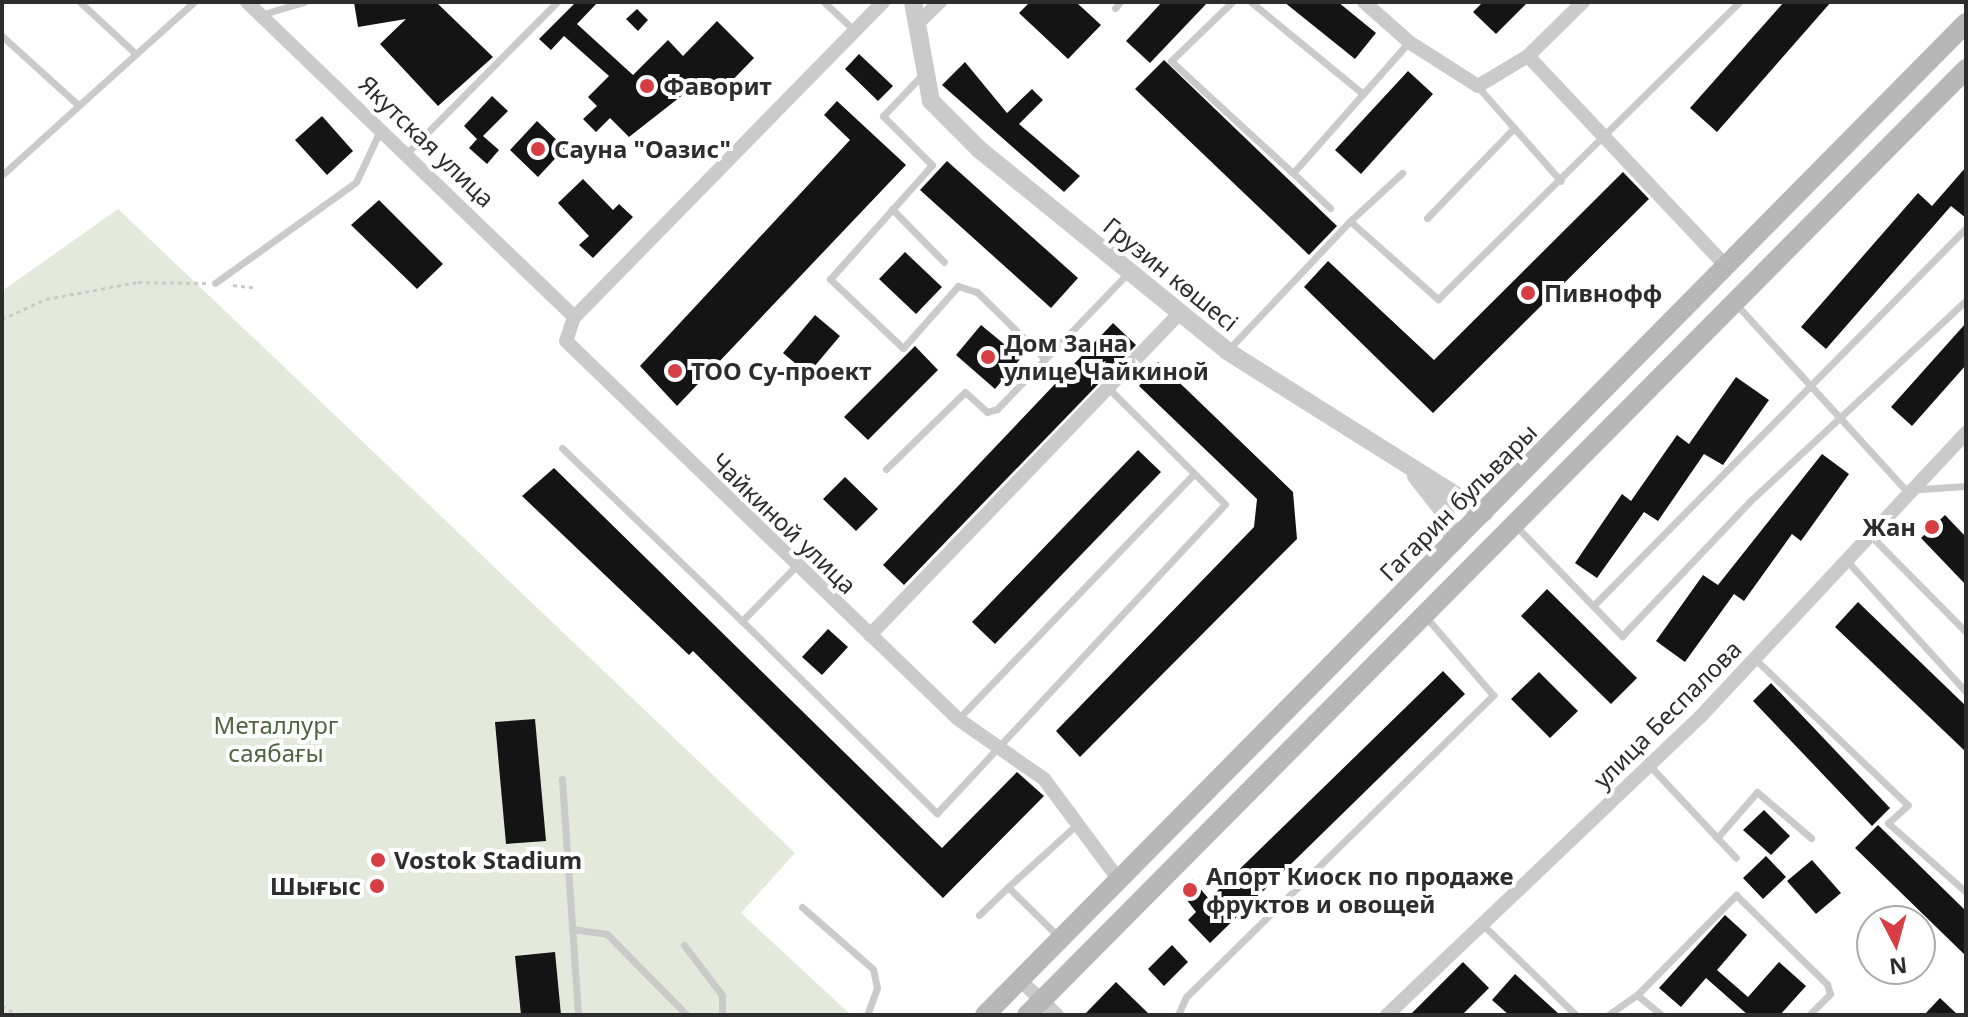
<!DOCTYPE html>
<html>
<head>
<meta charset="utf-8">
<style>
	body { margin:0 }
	#map { position:relative; width:1968px; height:1017px; overflow:hidden; background:#fff; font-family:"Noto Sans",sans-serif }
	div>[style] { position:absolute }
	[style*='--x'] { left:calc(var(--x)*1px); top:calc(var(--y)*1px); width:calc(var(--w)*1px); rotate:calc(var(--a)*1deg) }
	.green>* { inset:0; background:#e3eadc }
	.building>* { inset:0; background:#141414 }
	.path>* { height:3px; margin-top:-1.5px; transform-origin:0; background:repeating-linear-gradient(90deg,#cacaca 0 4px,transparent 0 8px) }
	.service>* { height:7px; margin:-3.5px; padding:0 3.5px; transform-origin:3.5px; border-radius:3.5px; background:#cacaca }
	.minor>* { height:14px; margin:-7px; padding:0 7px; transform-origin:7px; border-radius:7px; background:#cacaca }
	.tertiary>* { height:18px; margin:-9px; padding:0 9px; transform-origin:9px; border-radius:9px; background:#cacaca }
	.secondary>* { height:20px; margin:-10px; padding:0 10px; transform-origin:10px; border-radius:10px; background:#b7b7b7 }
	.dots>* { width:22px; height:22px; translate:-50% -50%; box-sizing:border-box; border:4px solid #fff; border-radius:50% }
	span { translate:-50% -50%; white-space:nowrap; text-align:center; line-height:1.15; -webkit-text-stroke:8px #fff; paint-order:stroke }
	.poi-label { font-size:24px; color:#2d2d2d; font-weight:700 }
	.left { translate:0 -50%; text-align:left }
	.right { translate:-100% -50%; text-align:right }
	.street-label { font-size:24px; color:#2d2d2d }
	.park-label { font-size:24px; color:#50653f }
	.frame { position:absolute; inset:0; border:4px solid #2d2d2d; pointer-events:none }
	.north { position:absolute; left:1856px; top:905px; width:80px; height:80px; box-sizing:border-box; background:#fff; border:2px solid #ababab; border-radius:50%; rotate:174deg; font-size:22px; font-weight:700; line-height:32px; text-align:center; color:#2d2d2d }
	.north::after { content:''; display:block; margin:auto; width:28px; height:36px; background:#d63e44; clip-path:polygon(50% 0,100% 100%,50% 72%,0 100%) }
</style>
</head>
<body>
<div id="map">
	<div class="green">
		<i style="clip-path:polygon(118px 209px,795px 853px,741px 913px,851px 1015px,2px 1015px,2px 291px)"></i>
	</div>
	<div class="building">
		<i style="clip-path:polygon(354px 2px,436px 2px,493px 57px,438px 106px,380px 44px,406px 19px,358px 27px)"></i>
		<i style="clip-path:polygon(576px 2px,598px 2px,577px 24px,633px 75px,668px 40px,683px 56px,717px 21px,754px 58px,719px 94px,703px 79px,629px 137px,610px 118px,596px 132px,583px 119px,597px 106px,588px 97px,609px 76px,564px 36px,551px 50px,539px 39px)"></i>
		<i style="clip-path:polygon(1030px 2px,1076px 2px,1101px 25px,1068px 59px,1019px 13px)"></i>
		<i style="clip-path:polygon(1162px 2px,1208px 2px,1150px 63px,1126px 41px)"></i>
		<i style="clip-path:polygon(1284px 2px,1338px 2px,1376px 33px,1355px 59px)"></i>
		<i style="clip-path:polygon(1483px 2px,1528px 2px,1496px 34px,1473px 12px)"></i>
		<i style="clip-path:polygon(1784px 2px,1831px 2px,1717px 132px,1690px 108px)"></i>
		<i style="clip-path:polygon(637px 9px,648px 20px,638px 31px,626px 19px)"></i>
		<i style="clip-path:polygon(859px 54px,893px 86px,878px 101px,845px 69px)"></i>
		<i style="clip-path:polygon(1164px 60px,1337px 226px,1309px 255px,1135px 89px)"></i>
		<i style="clip-path:polygon(965px 62px,1007px 113px,1032px 89px,1043px 100px,1019px 124px,1080px 176px,1064px 192px,942px 85px)"></i>
		<i style="clip-path:polygon(1408px 71px,1433px 94px,1361px 174px,1335px 150px)"></i>
		<i style="clip-path:polygon(492px 96px,508px 111px,483px 136px,499px 150px,487px 164px,469px 148px,477px 139px,464px 126px)"></i>
		<i style="clip-path:polygon(837px 101px,906px 165px,677px 406px,640px 366px,850px 140px,824px 115px)"></i>
		<i style="clip-path:polygon(322px 116px,353px 151px,327px 175px,295px 140px)"></i>
		<i style="clip-path:polygon(537px 121px,565px 148px,538px 177px,510px 150px)"></i>
		<i style="clip-path:polygon(947px 161px,1078px 278px,1051px 308px,920px 190px)"></i>
		<i style="clip-path:polygon(1966px 167px,1966px 218px,1951px 206px,1826px 349px,1801px 327px,1918px 193px,1932px 206px)"></i>
		<i style="clip-path:polygon(1623px 172px,1649px 199px,1433px 413px,1304px 287px,1328px 261px,1434px 360px)"></i>
		<i style="clip-path:polygon(583px 179px,613px 210px,619px 204px,633px 217px,593px 258px,579px 245px,589px 236px,558px 203px)"></i>
		<i style="clip-path:polygon(379px 200px,443px 264px,417px 289px,351px 225px)"></i>
		<i style="clip-path:polygon(905px 252px,942px 287px,916px 314px,879px 279px)"></i>
		<i style="clip-path:polygon(815px 315px,840px 336px,808px 374px,783px 353px)"></i>
		<i style="clip-path:polygon(1113px 323px,1136px 345px,904px 585px,883px 565px)"></i>
		<i style="clip-path:polygon(1966px 323px,1966px 365px,1912px 426px,1891px 407px)"></i>
		<i style="clip-path:polygon(981px 325px,1021px 358px,995px 389px,956px 355px)"></i>
		<i style="clip-path:polygon(915px 346px,938px 370px,868px 440px,844px 417px)"></i>
		<i style="clip-path:polygon(1158px 362px,1293px 492px,1297px 539px,1080px 757px,1056px 731px,1254px 527px,1257px 499px,1139px 386px)"></i>
		<i style="clip-path:polygon(1736px 377px,1769px 400px,1723px 465px,1704px 454px,1658px 521px,1644px 512px,1597px 578px,1575px 563px,1622px 494px,1631px 501px,1677px 435px,1689px 444px)"></i>
		<i style="clip-path:polygon(1138px 450px,1161px 472px,995px 644px,972px 622px)"></i>
		<i style="clip-path:polygon(1822px 454px,1849px 474px,1801px 541px,1792px 534px,1744px 601px,1734px 594px,1685px 662px,1656px 641px,1703px 575px,1718px 585px)"></i>
		<i style="clip-path:polygon(554px 468px,942px 848px,1017px 772px,1044px 796px,943px 898px,693px 651px,689px 655px,522px 496px)"></i>
		<i style="clip-path:polygon(845px 477px,878px 509px,856px 531px,823px 499px)"></i>
		<i style="clip-path:polygon(1945px 515px,1966px 537px,1966px 585px,1921px 538px)"></i>
		<i style="clip-path:polygon(1547px 589px,1637px 678px,1611px 704px,1521px 616px)"></i>
		<i style="clip-path:polygon(1858px 602px,1966px 706px,1966px 752px,1835px 627px)"></i>
		<i style="clip-path:polygon(828px 629px,848px 647px,822px 675px,802px 657px)"></i>
		<i style="clip-path:polygon(1443px 671px,1465px 694px,1210px 943px,1188px 920px,1196px 912px,1180px 891px,1192px 879px,1209px 899px)"></i>
		<i style="clip-path:polygon(1539px 672px,1578px 711px,1550px 738px,1511px 699px)"></i>
		<i style="clip-path:polygon(1771px 683px,1890px 808px,1872px 826px,1753px 701px)"></i>
		<i style="clip-path:polygon(535px 719px,546px 841px,506px 844px,495px 722px)"></i>
		<i style="clip-path:polygon(1764px 810px,1790px 836px,1771px 855px,1743px 830px)"></i>
		<i style="clip-path:polygon(1878px 825px,1966px 911px,1966px 956px,1855px 848px)"></i>
		<i style="clip-path:polygon(1766px 856px,1786px 877px,1763px 899px,1743px 878px)"></i>
		<i style="clip-path:polygon(1812px 860px,1841px 893px,1816px 914px,1787px 881px)"></i>
		<i style="clip-path:polygon(1725px 915px,1747px 935px,1717px 970px,1748px 997px,1779px 962px,1806px 986px,1780px 1015px,1748px 1015px,1706px 978px,1681px 1007px,1659px 988px)"></i>
		<i style="clip-path:polygon(1172px 945px,1188px 962px,1164px 986px,1148px 969px)"></i>
		<i style="clip-path:polygon(555px 952px,561px 1015px,521px 1015px,515px 956px)"></i>
		<i style="clip-path:polygon(1463px 962px,1489px 988px,1462px 1015px,1410px 1015px)"></i>
		<i style="clip-path:polygon(1515px 974px,1560px 1015px,1509px 1015px,1492px 1000px)"></i>
		<i style="clip-path:polygon(1116px 982px,1150px 1015px,1084px 1015px)"></i>
		<i style="clip-path:polygon(1940px 998px,1958px 1015px,1924px 1015px)"></i>
	</div>
	<div class="path">
		<i style="--x:233;--y:285;--w:24;--a:7"></i>
		<i style="--x:2;--y:319;--w:48;--a:-24.4"></i>
		<i style="--x:46;--y:299;--w:94;--a:-10.5"></i>
		<i style="--x:138;--y:282;--w:68;--a:0.8"></i>
		<i style="--x:2;--y:1006;--w:19;--a:28"></i>
	</div>
	<div class="service">
		<i style="--x:80;--y:2;--w:76;--a:42.9"></i>
		<i style="--x:136;--y:54;--w:78;--a:-41.9"></i>
		<i style="--x:824;--y:2;--w:42;--a:43.1"></i>
		<i style="--x:1232;--y:2;--w:85;--a:136"></i>
		<i style="--x:1171;--y:61;--w:166;--a:42.6"></i>
		<i style="--x:1293;--y:173;--w:175;--a:-48.5"></i>
		<i style="--x:1251;--y:2;--w:145;--a:39.4"></i>
		<i style="--x:1115;--y:8;--w:8;--a:-50"></i>
		<i style="--x:260;--y:15;--w:46;--a:-16.5"></i>
		<i style="--x:2;--y:36;--w:103;--a:42.2"></i>
		<i style="--x:921;--y:76;--w:55;--a:133.5"></i>
		<i style="--x:883;--y:116;--w:69;--a:45"></i>
		<i style="--x:932;--y:165;--w:153;--a:131.8"></i>
		<i style="--x:830;--y:279;--w:100;--a:43.4"></i>
		<i style="--x:903;--y:348;--w:83;--a:-48.4"></i>
		<i style="--x:958;--y:286;--w:20;--a:18"></i>
		<i style="--x:977;--y:292;--w:95;--a:44.6"></i>
		<i style="--x:1478;--y:87;--w:125;--a:48.6"></i>
		<i style="--x:409;--y:151;--w:210;--a:-45.2"></i>
		<i style="--x:1293;--y:173;--w:51;--a:43.4"></i>
		<i style="--x:2;--y:175;--w:181;--a:-42.1"></i>
		<i style="--x:892;--y:209;--w:74;--a:45.5"></i>
		<i style="--x:1427;--y:218;--w:125;--a:-46"></i>
		<i style="--x:1350;--y:221;--w:71;--a:-42.7"></i>
		<i style="--x:215;--y:283;--w:173;--a:-35.6"></i>
		<i style="--x:356;--y:182;--w:56;--a:-64.8"></i>
		<i style="--x:1735;--y:303;--w:253;--a:47.6"></i>
		<i style="--x:1906;--y:490;--w:60;--a:-3.8"></i>
		<i style="--x:1228;--y:350;--w:178;--a:-46.6"></i>
		<i style="--x:1350;--y:221;--w:118;--a:41.6"></i>
		<i style="--x:1438;--y:299;--w:423;--a:-44.6"></i>
		<i style="--x:562;--y:448;--w:250;--a:43.9"></i>
		<i style="--x:886;--y:469;--w:110;--a:-44.3"></i>
		<i style="--x:965;--y:392;--w:30;--a:42"></i>
		<i style="--x:987;--y:412;--w:10;--a:-17"></i>
		<i style="--x:997;--y:409;--w:189;--a:-46.1"></i>
		<i style="--x:1514;--y:524;--w:156;--a:46"></i>
		<i style="--x:1622;--y:636;--w:185;--a:-46.5"></i>
		<i style="--x:1749;--y:502;--w:296;--a:-42.9"></i>
		<i style="--x:1869;--y:534;--w:138;--a:45.3"></i>
		<i style="--x:1847;--y:561;--w:177;--a:47.7"></i>
		<i style="--x:795;--y:567;--w:76;--a:134.5"></i>
		<i style="--x:742;--y:621;--w:274;--a:44.6"></i>
		<i style="--x:937;--y:813;--w:422;--a:-47"></i>
		<i style="--x:1225;--y:504;--w:165;--a:-135.2"></i>
		<i style="--x:1593;--y:606;--w:531;--a:-45.38"></i>
		<i style="--x:1755;--y:659;--w:211;--a:43.7"></i>
		<i style="--x:1908;--y:805;--w:27;--a:138"></i>
		<i style="--x:1888;--y:823;--w:104;--a:41.5"></i>
		<i style="--x:958;--y:719;--w:340;--a:-46.1"></i>
		<i style="--x:1649;--y:765;--w:127;--a:46.9"></i>
		<i style="--x:562;--y:779;--w:237;--a:86.1"></i>
		<i style="--x:1717;--y:838;--w:61;--a:-49"></i>
		<i style="--x:1757;--y:792;--w:71;--a:40.4"></i>
		<i style="--x:802;--y:907;--w:94;--a:41.1"></i>
		<i style="--x:873;--y:969;--w:19;--a:78"></i>
		<i style="--x:877;--y:988;--w:29;--a:110"></i>
		<i style="--x:979;--y:915;--w:40;--a:-44"></i>
		<i style="--x:1483;--y:925;--w:129;--a:44.1"></i>
		<i style="--x:572;--y:929;--w:35;--a:8"></i>
		<i style="--x:607;--y:934;--w:114;--a:45.4"></i>
		<i style="--x:1059;--y:937;--w:71;--a:-135.6"></i>
		<i style="--x:1008;--y:887;--w:91;--a:-42.3"></i>
		<i style="--x:684;--y:945;--w:63;--a:52.8"></i>
		<i style="--x:722;--y:995;--w:20;--a:90"></i>
		<i style="--x:1637;--y:995;--w:141;--a:-45.3"></i>
		<i style="--x:1736;--y:895;--w:127;--a:44.4"></i>
		<i style="--x:1827;--y:984;--w:10;--a:73"></i>
		<i style="--x:1830;--y:994;--w:30;--a:135"></i>
		<i style="--x:1178;--y:1015;--w:20;--a:-66"></i>
		<i style="--x:1186;--y:997;--w:431;--a:-44.5"></i>
		<i style="--x:1493;--y:695;--w:103;--a:-130.7"></i>
		<i style="--x:1608;--y:1015;--w:35;--a:-35"></i>
		<i style="--x:1637;--y:995;--w:32;--a:39"></i>
	</div>
	<div class="minor">
		<i style="--x:247;--y:2;--w:454;--a:43.9"></i>
		<i style="--x:883;--y:2;--w:441;--a:134.4"></i>
		<i style="--x:574;--y:317;--w:25;--a:108"></i>
		<i style="--x:566;--y:341;--w:545;--a:43.96"></i>
		<i style="--x:958;--y:719;--w:105;--a:34.9"></i>
		<i style="--x:1044;--y:779;--w:126;--a:53.4"></i>
		<i style="--x:1364;--y:2;--w:60;--a:41.6"></i>
		<i style="--x:1409;--y:42;--w:82;--a:32.5"></i>
		<i style="--x:1478;--y:86;--w:58;--a:-31"></i>
		<i style="--x:1528;--y:56;--w:77;--a:-44.5"></i>
		<i style="--x:917;--y:24;--w:32;--a:-44"></i>
		<i style="--x:1528;--y:56;--w:287;--a:46.7"></i>
		<i style="--x:870;--y:635;--w:447;--a:-46.1"></i>
		<i style="--x:1020;--y:980;--w:51;--a:43.4"></i>
		<i style="--x:1387;--y:1015;--w:434;--a:-43.6"></i>
		<i style="--x:1701;--y:716;--w:388;--a:-46.9"></i>
	</div>
	<div class="tertiary">
		<i style="--x:913;--y:2;--w:101;--a:79.7"></i>
		<i style="--x:931;--y:101;--w:69;--a:45"></i>
		<i style="--x:980;--y:150;--w:318;--a:39.1"></i>
		<i style="--x:1227;--y:351;--w:304;--a:32.2"></i>
		<i style="--x:1416;--y:476;--w:47;--a:51.9"></i>
		<i style="--x:1445;--y:513;--w:31;--a:73"></i>
	</div>
	<div class="secondary">
		<i style="--x:985;--y:1015;--w:1395;--a:-45.32"></i>
		<i style="--x:1027;--y:1015;--w:1333;--a:-45.21"></i>
	</div>
	<div class="dots">
		<i style="left:647px;top:86px;background:#d63e44"></i>
		<i style="left:538px;top:149px;background:#d63e44"></i>
		<i style="left:1528px;top:293px;background:#d63e44"></i>
		<i style="left:988px;top:357px;background:#d63e44"></i>
		<i style="left:675px;top:371px;background:#d63e44"></i>
		<i style="left:1932px;top:527px;background:#d63e44"></i>
		<i style="left:378px;top:860px;background:#d63e44"></i>
		<i style="left:377px;top:886px;background:#d63e44"></i>
		<i style="left:1190px;top:890px;background:#d63e44"></i>
	</div>
	<div class="poi-label">
		<span class="left" style="left:663px;top:86px">Фаворит</span>
		<span class="left" style="left:554px;top:149px">Сауна "Оазис"</span>
		<span class="left" style="left:1544px;top:293px">Пивнофф</span>
		<span class="left" style="left:1004px;top:357px">Дом 3а на<br>улице Чайкиной</span>
		<span class="left" style="left:691px;top:371px">ТОО Су-проект</span>
		<span class="right" style="left:1916px;top:527px">Жан</span>
		<span class="left" style="left:394px;top:860px">Vostok Stadium</span>
		<span class="left" style="left:1206px;top:890px">Апорт Киоск по продаже<br>фруктов и овощей</span>
		<span class="right" style="left:361px;top:886px">Шығыс</span>
	</div>
	<div class="street-label">
		<span style="left:427px;top:141px;rotate:44deg">Якутская улица</span>
		<span style="left:1171px;top:274px;rotate:39deg">Грузин көшесі</span>
		<span style="left:1458px;top:502px;rotate:-45deg">Гагарин бульвары</span>
		<span style="left:784px;top:523px;rotate:44deg">Чайкиной улица</span>
		<span style="left:1667px;top:714px;rotate:-45deg">улица Беспалова</span>
	</div>
	<div class="park-label">
		<span style="left:276px;top:739px">Металлург<br>саябағы</span>
	</div>
	<div class="frame"></div>
	<div class="north">N</div>
</div>
</body>
</html>
